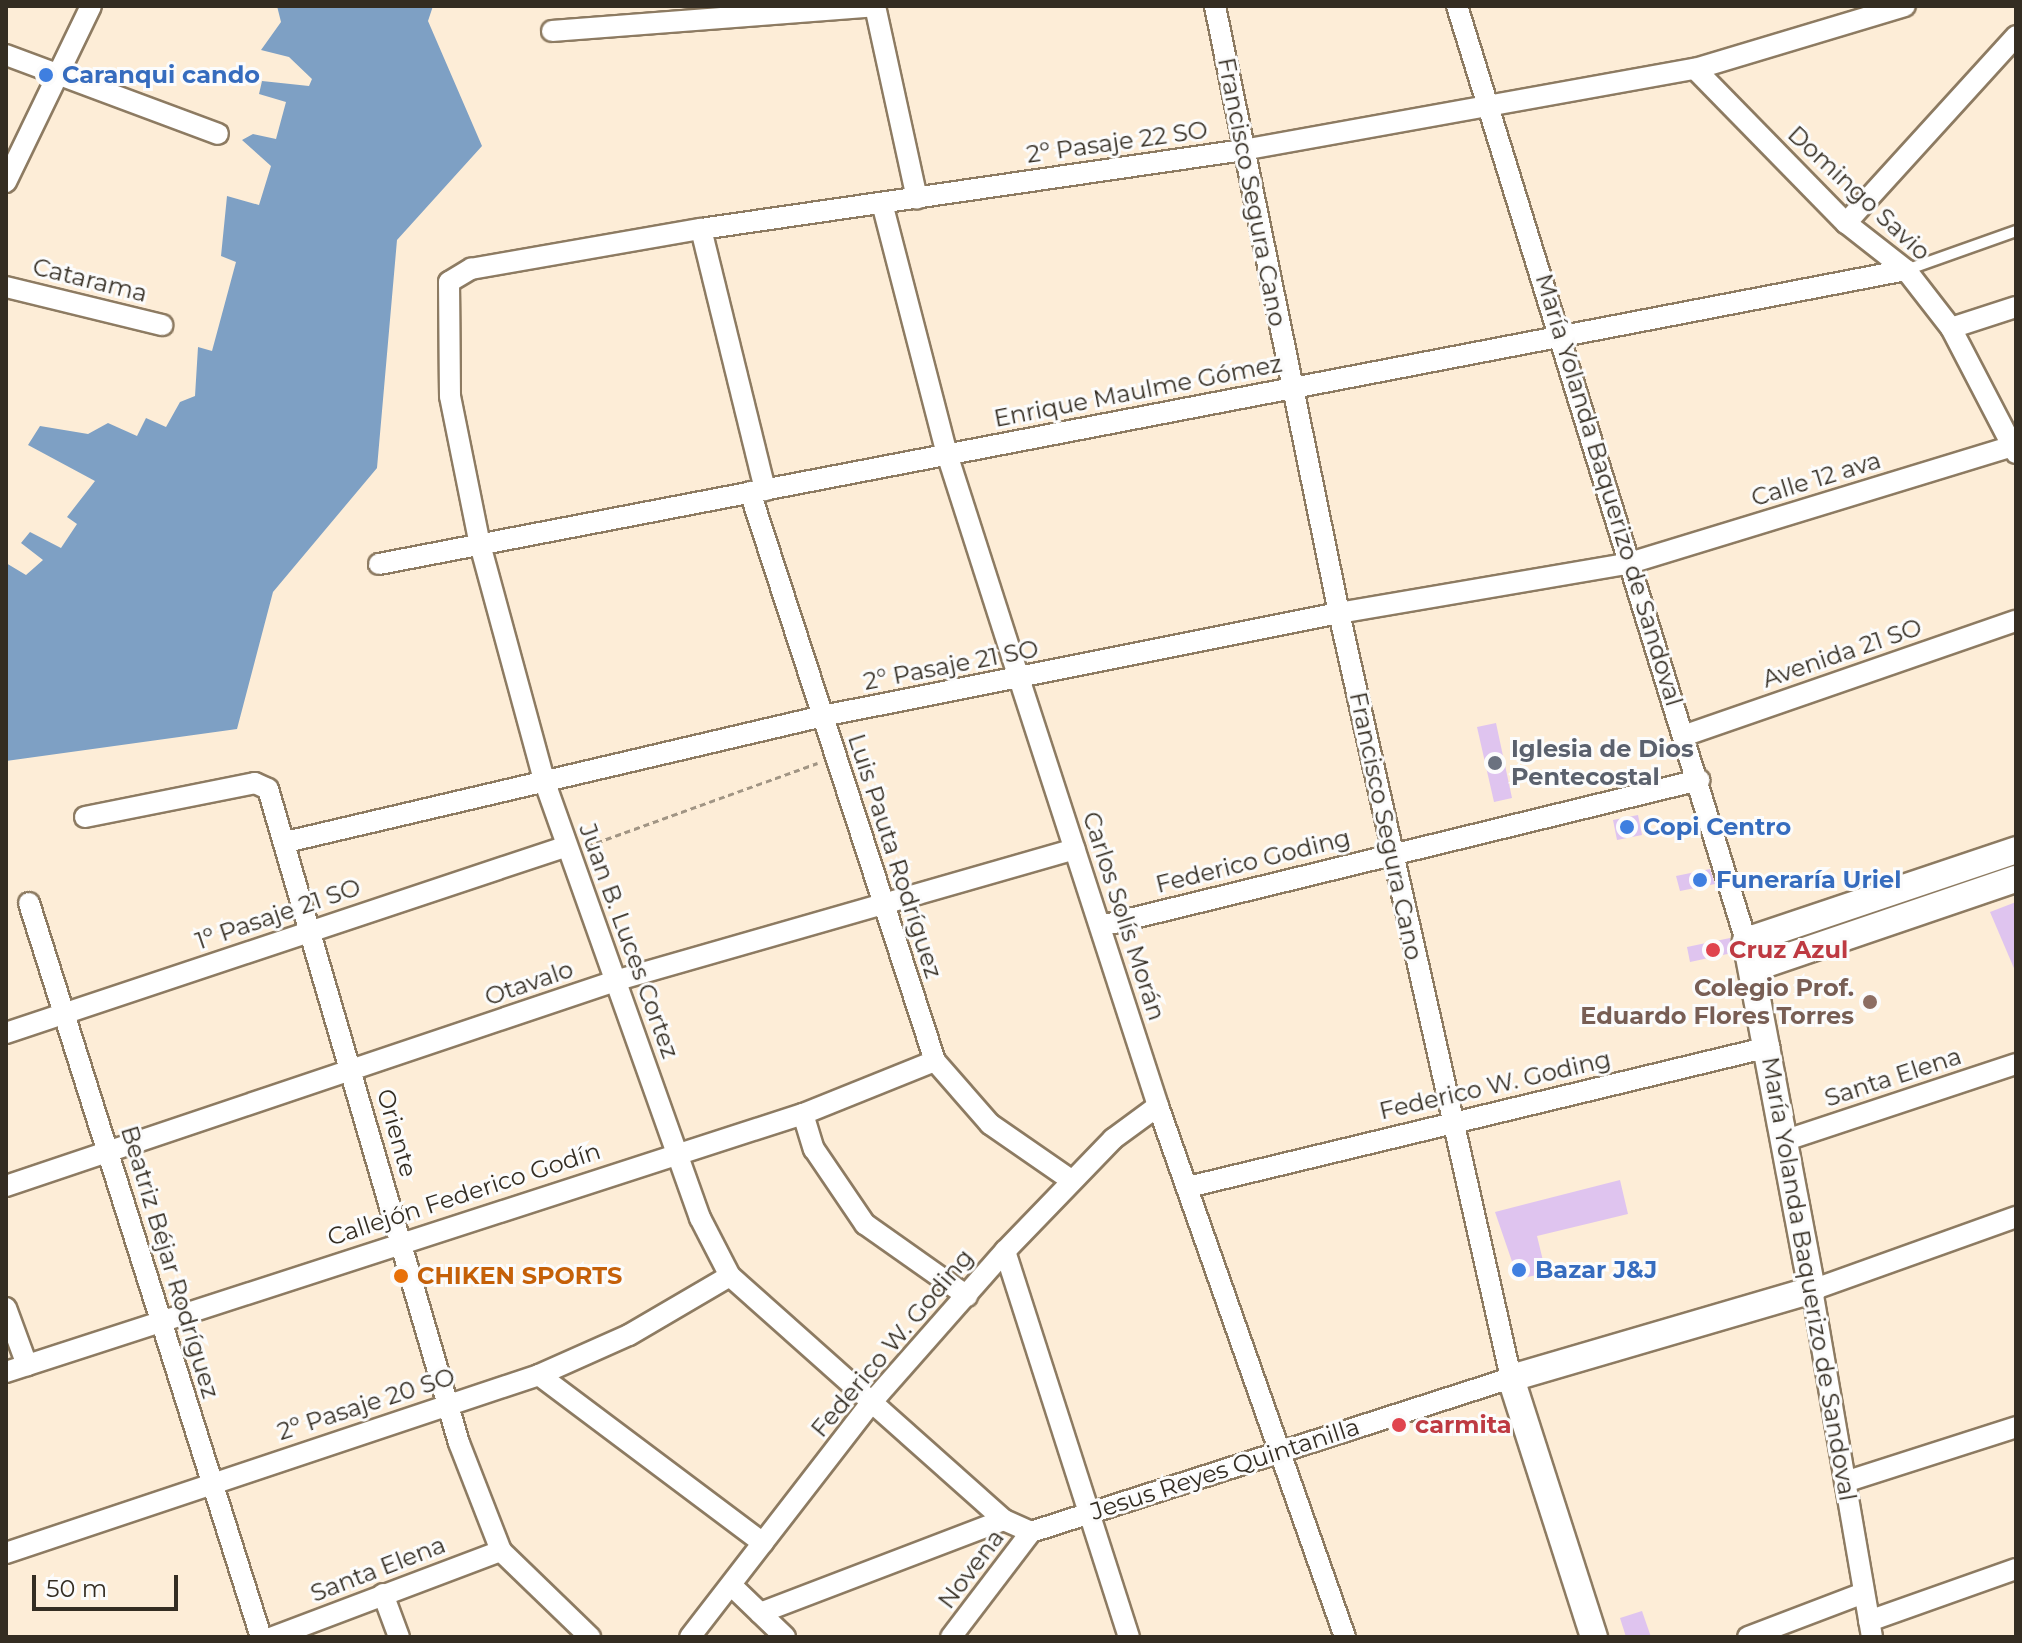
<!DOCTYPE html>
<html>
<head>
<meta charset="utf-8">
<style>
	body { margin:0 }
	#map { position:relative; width:2022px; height:1643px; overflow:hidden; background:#fdedd7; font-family:Montserrat,sans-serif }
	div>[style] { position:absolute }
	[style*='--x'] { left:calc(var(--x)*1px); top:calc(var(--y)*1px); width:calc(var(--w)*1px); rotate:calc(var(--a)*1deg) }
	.water>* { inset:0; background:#7ea0c4 }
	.building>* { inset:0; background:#dfc4ef }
	.path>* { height:3px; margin-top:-1.5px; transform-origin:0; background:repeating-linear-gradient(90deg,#a19584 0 6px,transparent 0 10px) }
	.roads { filter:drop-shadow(2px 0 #8d7b62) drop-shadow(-2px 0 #8d7b62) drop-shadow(0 2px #8d7b62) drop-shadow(0 -2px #8d7b62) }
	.service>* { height:10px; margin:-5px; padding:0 5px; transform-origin:5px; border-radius:5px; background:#fff }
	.minor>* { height:20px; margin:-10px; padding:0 10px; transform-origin:10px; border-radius:10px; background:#fff }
	.tertiary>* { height:26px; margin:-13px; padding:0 13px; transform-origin:13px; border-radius:13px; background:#fff }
	.dots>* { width:22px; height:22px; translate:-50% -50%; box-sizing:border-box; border:4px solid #fcfcfc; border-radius:50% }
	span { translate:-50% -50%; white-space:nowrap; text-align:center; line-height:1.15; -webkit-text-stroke:6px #fcfcfc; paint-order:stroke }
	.shop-label { font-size:24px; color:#366cbe; font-weight:700 }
	.left { translate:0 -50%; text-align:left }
	.street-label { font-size:24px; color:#342d22 }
	.worship-label { font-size:24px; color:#5b616d; font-weight:700 }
	.health-label { font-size:24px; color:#be3a42; font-weight:700 }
	.education-label { font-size:24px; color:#785e54; font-weight:700 }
	.right { translate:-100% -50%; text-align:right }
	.food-label { font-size:24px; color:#c56008; font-weight:700 }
	.frame { position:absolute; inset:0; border:8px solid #342d22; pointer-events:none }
	.scale { position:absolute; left:32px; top:1575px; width:146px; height:36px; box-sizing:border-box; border:4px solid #342d22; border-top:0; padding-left:10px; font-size:24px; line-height:28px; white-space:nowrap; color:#342d22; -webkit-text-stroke:6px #fcfcfc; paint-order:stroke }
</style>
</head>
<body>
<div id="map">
	<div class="water">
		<i style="clip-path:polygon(277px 6px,433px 6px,428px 21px,482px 146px,397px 240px,377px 468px,273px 592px,237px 729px,6px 761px,6px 563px,26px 575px,43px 560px,21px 543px,30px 532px,61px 548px,77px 524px,67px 517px,95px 481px,28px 445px,40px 426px,88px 434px,108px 423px,137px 436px,146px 418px,166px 427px,180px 402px,195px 396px,198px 347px,212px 351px,236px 262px,221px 256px,227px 196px,259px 205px,271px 166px,242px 140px,253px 134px,276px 139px,286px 102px,259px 94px,262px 81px,309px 86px,312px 79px,289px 57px,261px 50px,281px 22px)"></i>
	</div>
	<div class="building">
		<i style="clip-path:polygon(1496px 723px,1512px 798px,1494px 802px,1477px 727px)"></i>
		<i style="clip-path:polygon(1638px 815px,1642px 835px,1617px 840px,1613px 820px)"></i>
		<i style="clip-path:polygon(1710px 869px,1715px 884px,1680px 891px,1676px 876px)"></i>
		<i style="clip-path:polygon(2016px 902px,2016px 973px,1990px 912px)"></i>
		<i style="clip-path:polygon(1730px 938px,1732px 953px,1690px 962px,1687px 947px)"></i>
		<i style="clip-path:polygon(1620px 1180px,1628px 1214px,1537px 1236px,1546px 1273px,1518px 1279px,1495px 1212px)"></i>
		<i style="clip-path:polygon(1642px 1611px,1651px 1637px,1626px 1637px,1620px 1618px)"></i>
	</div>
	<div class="path">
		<i style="--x:587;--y:846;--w:245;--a:-19.8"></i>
	</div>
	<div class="roads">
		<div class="service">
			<i style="--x:1906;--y:270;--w:117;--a:-19.5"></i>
		</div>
		<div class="minor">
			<i style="--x:875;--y:6;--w:197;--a:77.7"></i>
			<i style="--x:1457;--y:6;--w:979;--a:72.82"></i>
			<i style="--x:552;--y:31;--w:323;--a:-4.4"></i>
			<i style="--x:6;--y:55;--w:226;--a:20.4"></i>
			<i style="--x:1695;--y:69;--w:216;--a:45.6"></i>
			<i style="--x:1846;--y:223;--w:76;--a:38.1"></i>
			<i style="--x:1906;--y:270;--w:73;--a:52.2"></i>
			<i style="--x:1951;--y:328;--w:141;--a:62.5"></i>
			<i style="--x:6;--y:182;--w:195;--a:-64.2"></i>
			<i style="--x:882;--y:203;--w:259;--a:75.5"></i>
			<i style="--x:947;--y:454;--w:235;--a:72.2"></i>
			<i style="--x:1019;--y:678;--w:450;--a:72"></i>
			<i style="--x:1158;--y:1106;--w:563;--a:70.6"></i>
			<i style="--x:1846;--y:223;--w:253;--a:-47.7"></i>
			<i style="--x:701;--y:229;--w:269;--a:76.2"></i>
			<i style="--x:6;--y:287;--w:161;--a:13.7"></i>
			<i style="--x:1951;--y:328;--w:68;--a:-17.9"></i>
			<i style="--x:750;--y:492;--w:598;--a:71.99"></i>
			<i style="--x:935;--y:1061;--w:84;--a:48.9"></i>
			<i style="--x:990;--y:1124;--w:98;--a:34.7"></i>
			<i style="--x:379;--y:564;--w:1555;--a:-10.9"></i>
			<i style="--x:1686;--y:735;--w:349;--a:-19.1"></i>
			<i style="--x:85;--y:817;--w:173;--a:-11.3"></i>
			<i style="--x:255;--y:783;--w:14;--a:25"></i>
			<i style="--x:268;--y:789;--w:681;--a:73.72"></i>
			<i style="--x:459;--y:1443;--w:116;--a:68.7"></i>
			<i style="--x:501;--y:1551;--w:124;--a:44"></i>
			<i style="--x:286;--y:842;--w:552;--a:-13.2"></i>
			<i style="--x:823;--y:716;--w:526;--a:-11.29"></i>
			<i style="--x:1339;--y:613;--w:295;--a:-9.7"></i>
			<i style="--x:1630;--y:563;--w:404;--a:-17"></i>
			<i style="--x:29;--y:903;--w:770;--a:72.46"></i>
			<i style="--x:1101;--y:926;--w:616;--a:-13.72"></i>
			<i style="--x:6;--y:1033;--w:591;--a:-18.43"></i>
			<i style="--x:803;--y:1114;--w:37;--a:73"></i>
			<i style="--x:814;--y:1149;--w:91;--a:55.8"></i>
			<i style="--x:865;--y:1224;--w:125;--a:35.2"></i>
			<i style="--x:1786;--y:1140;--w:242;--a:-18.3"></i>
			<i style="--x:6;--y:1186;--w:646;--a:-18.6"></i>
			<i style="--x:618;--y:980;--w:475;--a:-16"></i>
			<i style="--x:1188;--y:1187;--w:598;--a:-13.55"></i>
			<i style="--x:1005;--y:1251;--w:405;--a:72.2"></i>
			<i style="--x:6;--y:1308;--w:61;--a:69.8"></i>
			<i style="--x:6;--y:1372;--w:838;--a:-17.94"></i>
			<i style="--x:803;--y:1114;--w:142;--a:-21.9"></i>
			<i style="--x:539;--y:1375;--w:280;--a:36.9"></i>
			<i style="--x:1845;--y:1482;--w:180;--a:-17.8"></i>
			<i style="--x:1004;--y:1520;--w:367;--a:-138.3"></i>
			<i style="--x:730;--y:1276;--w:65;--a:-117.3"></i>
			<i style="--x:700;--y:1218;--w:465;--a:-109.6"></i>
			<i style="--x:544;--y:780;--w:244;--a:-105.2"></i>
			<i style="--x:480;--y:545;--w:152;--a:-101.4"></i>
			<i style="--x:450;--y:396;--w:114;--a:-90.5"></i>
			<i style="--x:449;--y:282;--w:26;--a:-31"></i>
			<i style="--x:471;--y:269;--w:233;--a:-9.9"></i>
			<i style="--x:701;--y:229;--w:548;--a:-8.29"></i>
			<i style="--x:1243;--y:150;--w:459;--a:-10.2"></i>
			<i style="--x:1695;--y:69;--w:219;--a:-16.7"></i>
			<i style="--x:6;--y:1553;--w:562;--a:-18.47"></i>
			<i style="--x:539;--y:1375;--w:98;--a:-24"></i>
			<i style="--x:629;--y:1335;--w:117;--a:-30.3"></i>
			<i style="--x:731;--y:1585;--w:75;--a:43.9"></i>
			<i style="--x:383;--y:1594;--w:46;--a:69.6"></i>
			<i style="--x:760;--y:1613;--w:261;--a:-20.9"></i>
			<i style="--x:1004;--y:1520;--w:30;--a:24"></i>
			<i style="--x:1031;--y:1532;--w:504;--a:-17.79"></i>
			<i style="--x:1511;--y:1378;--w:784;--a:-102.67"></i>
			<i style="--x:1339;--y:613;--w:620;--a:-101.55"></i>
			<i style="--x:1869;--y:1621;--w:156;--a:-19.5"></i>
			<i style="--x:273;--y:1637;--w:244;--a:-20.7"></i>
			<i style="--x:690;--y:1637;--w:296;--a:-52.3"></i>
			<i style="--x:871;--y:1403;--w:203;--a:-48.6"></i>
			<i style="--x:1005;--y:1251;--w:156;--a:-46"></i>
			<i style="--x:1113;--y:1139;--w:56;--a:-36.3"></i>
			<i style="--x:951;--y:1637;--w:132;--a:-52.7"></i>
			<i style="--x:1748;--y:1637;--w:124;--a:-20.8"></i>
			<i style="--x:1872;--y:1637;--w:352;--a:-99.8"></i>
			<i style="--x:1812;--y:1290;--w:217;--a:-19.7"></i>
		</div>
		<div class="tertiary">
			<i style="--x:1754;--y:968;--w:277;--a:-18.8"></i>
			<i style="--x:1594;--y:1637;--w:272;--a:-107.8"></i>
			<i style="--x:1511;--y:1378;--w:314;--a:-16.3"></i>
			<i style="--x:1812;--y:1290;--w:355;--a:-100.7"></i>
			<i style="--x:1746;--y:941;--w:285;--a:-18.6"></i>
		</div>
	</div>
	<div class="dots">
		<i style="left:46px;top:75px;background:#3f7fe0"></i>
		<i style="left:1495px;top:763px;background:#6b7280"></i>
		<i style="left:1627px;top:827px;background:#3f7fe0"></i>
		<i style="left:1700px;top:880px;background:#3f7fe0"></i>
		<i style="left:1713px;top:950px;background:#e0444e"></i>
		<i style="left:1870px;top:1002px;background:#8d6e63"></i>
		<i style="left:1519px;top:1270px;background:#3f7fe0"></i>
		<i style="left:401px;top:1276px;background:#e8710a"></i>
		<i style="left:1399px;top:1425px;background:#e0444e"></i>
	</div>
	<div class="shop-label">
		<span class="left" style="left:62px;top:75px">Caranqui cando</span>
		<span class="left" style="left:1643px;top:827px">Copi Centro</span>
		<span class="left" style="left:1716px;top:880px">Funeraría Uriel</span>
		<span class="left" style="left:1535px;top:1270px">Bazar J&amp;J</span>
	</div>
	<div class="street-label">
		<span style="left:1117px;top:142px;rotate:-8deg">2º Pasaje 22 SO</span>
		<span style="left:1252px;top:192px;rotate:79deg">Francisco Segura Cano</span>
		<span style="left:1859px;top:193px;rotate:43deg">Domingo Savio</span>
		<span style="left:90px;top:280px;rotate:14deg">Catarama</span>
		<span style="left:1138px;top:391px;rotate:-11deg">Enrique Maulme Gómez</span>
		<span style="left:1816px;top:479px;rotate:-17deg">Calle 12 ava</span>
		<span style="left:1609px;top:490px;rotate:73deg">María Yolanda Baquerizo de Sandoval</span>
		<span style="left:1842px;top:653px;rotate:-19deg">Avenida 21 SO</span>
		<span style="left:951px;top:665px;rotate:-11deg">2° Pasaje 21 SO</span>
		<span style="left:1386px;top:826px;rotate:78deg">Francisco Segura Cano</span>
		<span style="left:895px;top:856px;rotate:72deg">Luis Pauta Rodríguez</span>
		<span style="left:1253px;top:861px;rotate:-14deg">Federico Goding</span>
		<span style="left:278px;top:914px;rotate:-19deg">1º Pasaje 21 SO</span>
		<span style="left:1124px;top:916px;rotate:72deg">Carlos Solís Morán</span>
		<span style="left:629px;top:941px;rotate:70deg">Juan B. Luces Cortez</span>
		<span style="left:529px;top:983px;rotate:-19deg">Otavalo</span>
		<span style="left:1893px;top:1077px;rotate:-18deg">Santa Elena</span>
		<span style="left:1495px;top:1085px;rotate:-13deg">Federico W. Goding</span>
		<span style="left:397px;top:1133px;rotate:74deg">Oriente</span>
		<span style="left:464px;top:1194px;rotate:-18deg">Callejón Federico Godín</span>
		<span style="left:170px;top:1262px;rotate:73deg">Beatriz Béjar Rodríguez</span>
		<span style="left:1809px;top:1279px;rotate:80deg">María Yolanda Baquerizo de Sandoval</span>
		<span style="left:892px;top:1343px;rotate:-50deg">Federico W. Goding</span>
		<span style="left:366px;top:1404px;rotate:-18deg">2º Pasaje 20 SO</span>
		<span style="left:1225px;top:1469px;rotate:-18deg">Jesus Reyes Quintanilla</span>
		<span style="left:378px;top:1569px;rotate:-21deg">Santa Elena</span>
		<span style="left:971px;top:1569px;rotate:-53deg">Novena</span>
	</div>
	<div class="worship-label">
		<span class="left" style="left:1511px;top:763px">Iglesia de Dios<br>Pentecostal</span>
	</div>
	<div class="health-label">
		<span class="left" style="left:1729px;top:950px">Cruz Azul</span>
		<span class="left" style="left:1415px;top:1425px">carmita</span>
	</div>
	<div class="education-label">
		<span class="right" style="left:1854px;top:1002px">Colegio Prof.<br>Eduardo Flores Torres</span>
	</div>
	<div class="food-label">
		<span class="left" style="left:417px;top:1276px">CHIKEN SPORTS</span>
	</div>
	<div class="frame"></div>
	<div class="scale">50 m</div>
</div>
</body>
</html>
